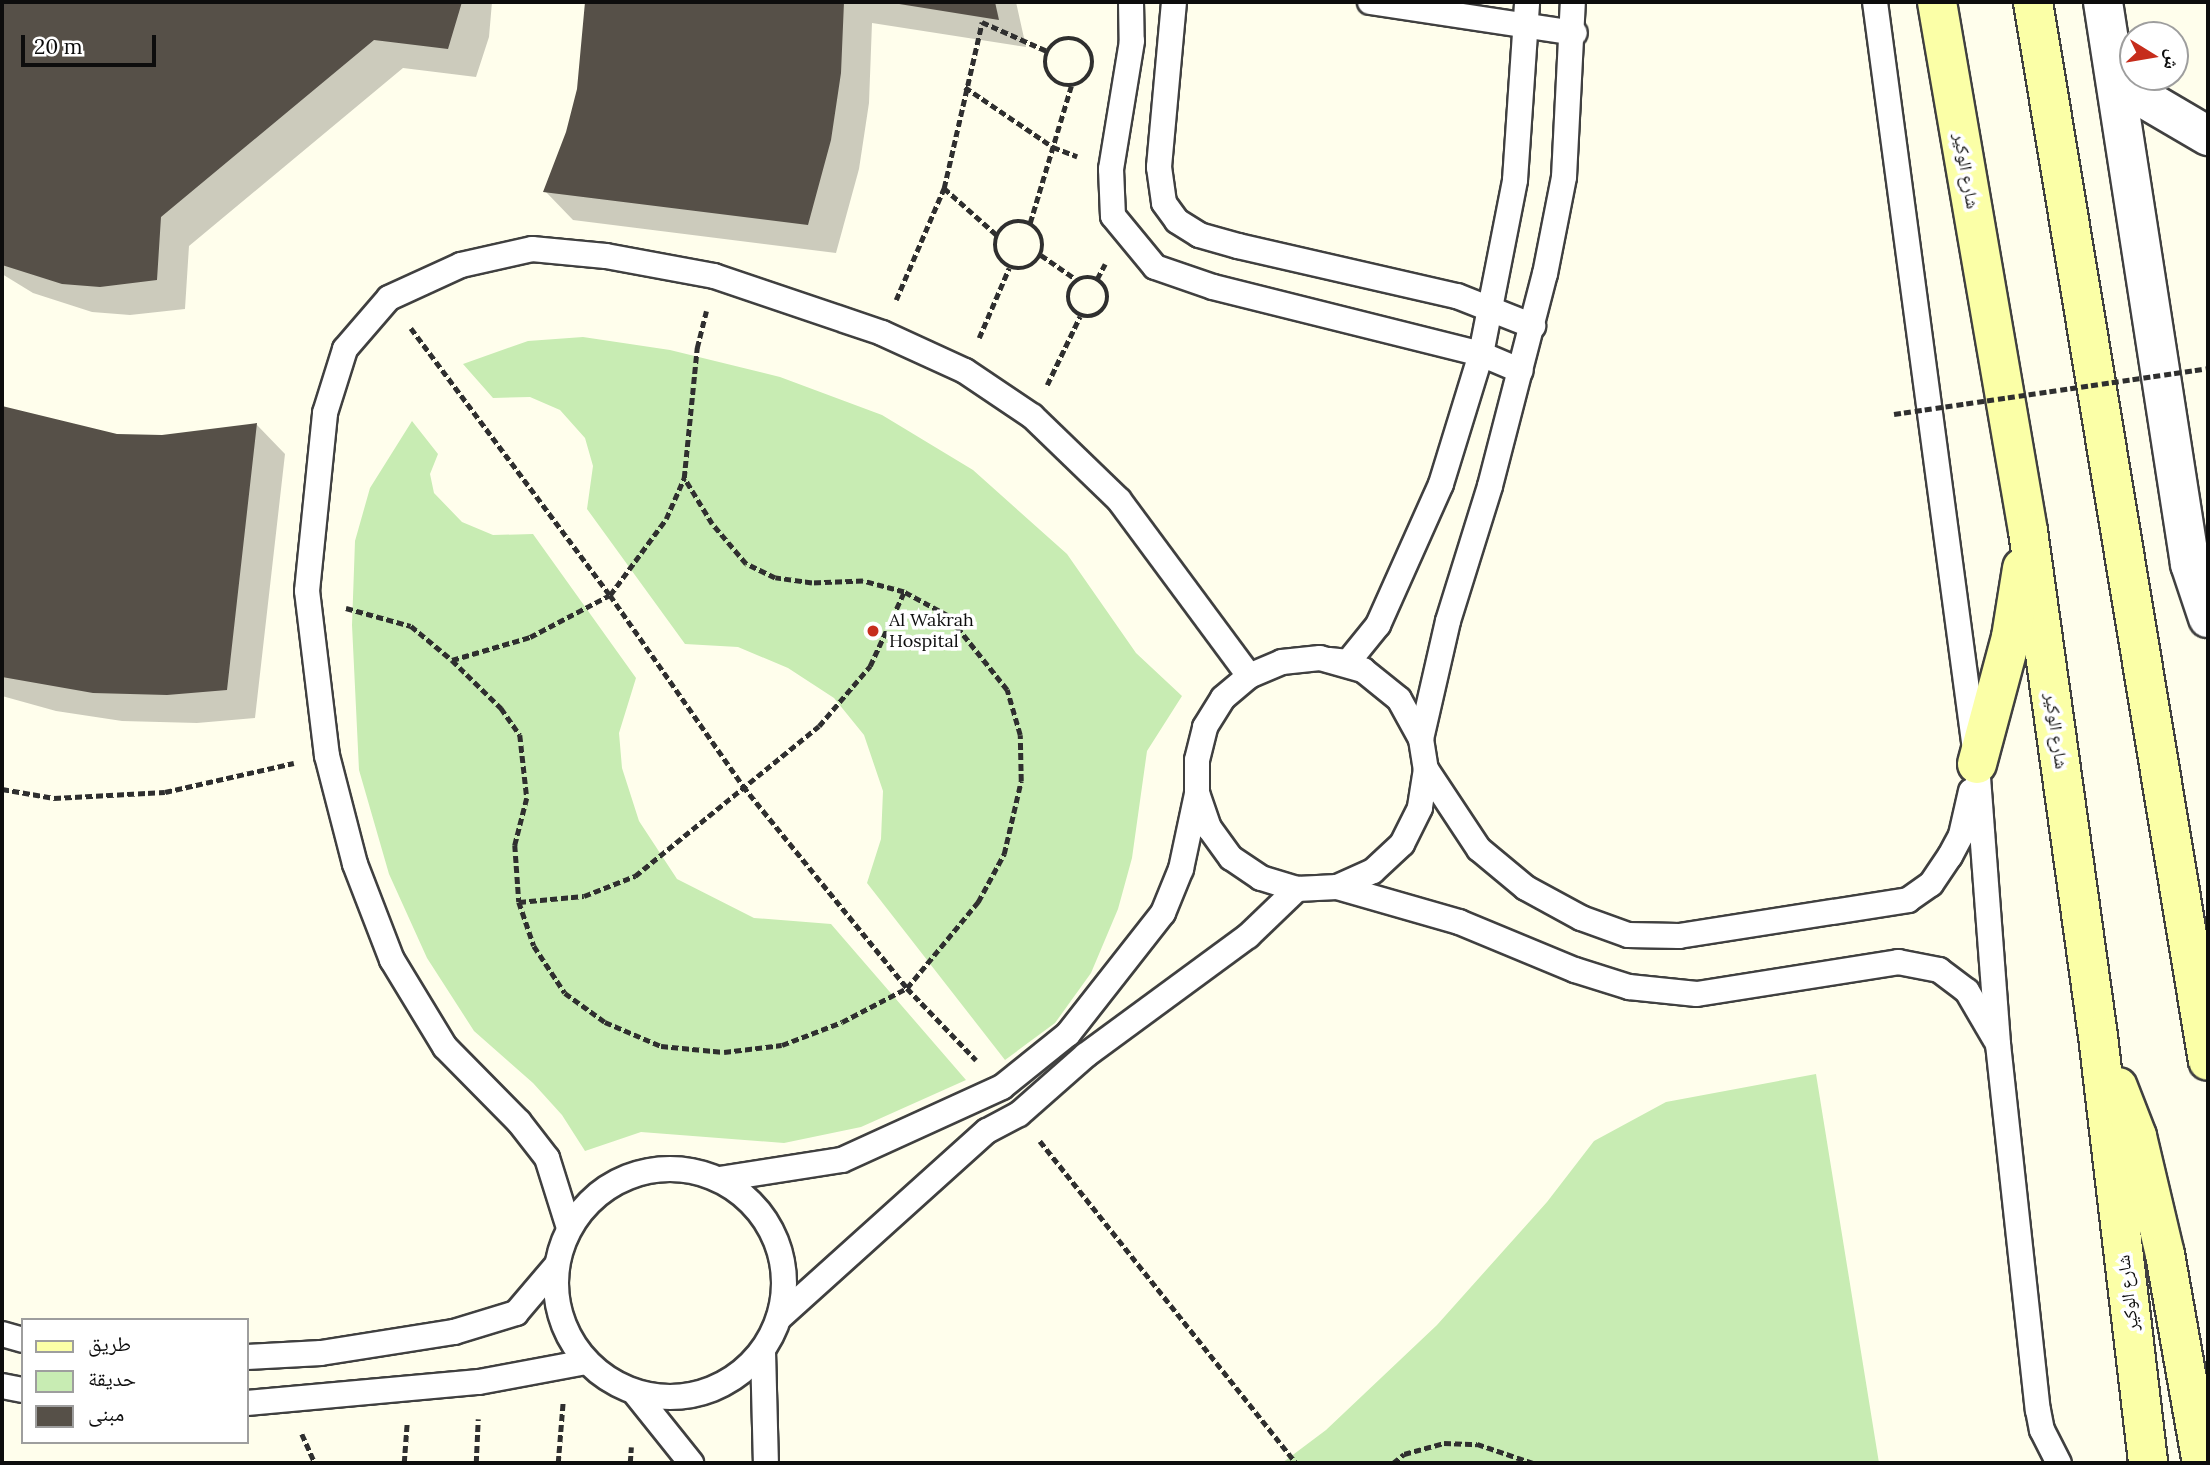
<!DOCTYPE html>
<html>
<head>
<meta charset="utf-8">
<style>
	body { margin:0 }
	#map { position:relative; width:2210px; height:1465px; overflow:hidden; background:#fffeec; font-family:Lora,"Noto Naskh Arabic",serif }
	div>[style] { position:absolute }
	[style*='--x'] { left:calc(var(--x)*1px); top:calc(var(--y)*1px); width:calc(var(--w)*1px); rotate:calc(var(--a)*1deg) }
	.green>* { inset:0; background:#c8ecb3 }
	.shadow>* { inset:0; background:#0003 }
	.building>* { inset:0; background:#565048 }
	.path>* { height:4.5px; margin-top:-2.25px; transform-origin:0; background:repeating-linear-gradient(90deg,#2f2f2f 0 7px,transparent 0 10.5px) }
	.path>.ring { margin:-2.25px; padding:0; box-sizing:content-box; background:none; border:4.5px solid #2f2f2f; border-radius:50% }
	.roads { filter:drop-shadow(2px 0 #404040) drop-shadow(-2px 0 #404040) drop-shadow(0 2px #404040) drop-shadow(0 -2px #404040) }
	.service>* { height:24px; margin:-12px; padding:0 12px; transform-origin:12px; border-radius:12px; background:#fff }
	.service>.ring { margin:-12px; padding:0; box-sizing:content-box; background:none; border:24px solid #fff; border-radius:50% }
	.minor>* { height:38px; margin:-19px; padding:0 19px; transform-origin:19px; border-radius:19px; background:#fff }
	.secondary>* { height:38px; margin:-19px; padding:0 19px; transform-origin:19px; border-radius:19px; background:#fbffa7 }
	.path-bridge>* { height:4.5px; margin-top:-2.25px; transform-origin:0; background:repeating-linear-gradient(90deg,#2f2f2f 0 7px,transparent 0 10.5px) }
	.dots>* { width:19px; height:19px; translate:-50% -50%; box-sizing:border-box; border:4px solid #fff; border-radius:50% }
	span { translate:-50% -50%; white-space:nowrap; text-align:center; line-height:1.15; -webkit-text-stroke:7px #fff; paint-order:stroke }
	.street-label { font-size:18px; color:#0d0d0d }
	.poi-label { font-size:18px; color:#0d0d0d }
	.left { translate:0 -50%; text-align:left }
	.frame { position:absolute; inset:0; border:4px solid #0d0d0d; pointer-events:none }
	.legend { position:absolute; left:21px; top:1318px; width:228px; height:126px; box-sizing:border-box; background:#fff; border:2px solid #9e9e9e; margin:0; padding:9px 12px; list-style:none; font-size:21px; color:#0d0d0d }
	.legend li { display:flex; align-items:center; gap:14px; height:35px }
	.legend b { width:35px; border:2px solid #9e9e9e }
	.north { position:absolute; left:2119px; top:21px; width:70px; height:70px; box-sizing:border-box; background:#fff; border:2px solid #9e9e9e; border-radius:50%; rotate:101deg; font-size:19px; font-weight:700; line-height:28px; text-align:center; color:#0d0d0d }
	.north::after { content:''; display:block; margin:auto; width:24px; height:32px; background:#c62d1c; clip-path:polygon(50% 0,100% 100%,50% 72%,0 100%) }
	.scale { position:absolute; left:21px; top:35px; width:135px; height:32px; box-sizing:border-box; border:4px solid #0d0d0d; border-top:0; padding-left:9px; font-size:21px; line-height:24px; white-space:nowrap; color:#0d0d0d; -webkit-text-stroke:5px #fff; paint-order:stroke }
</style>
</head>
<body>
<div id="map">
	<div class="green">
		<i style="clip-path:polygon(583px 337px,670px 350px,780px 377px,882px 415px,973px 470px,1067px 554px,1136px 653px,1182px 696px,1147px 751px,1132px 858px,1118px 909px,1091px 973px,1055px 1023px,1005px 1060px,867px 883px,881px 839px,883px 791px,864px 735px,834px 698px,788px 668px,738px 647px,685px 644px,587px 509px,593px 466px,585px 438px,560px 410px,530px 397px,493px 398px,463px 364px,528px 341px)"></i>
		<i style="clip-path:polygon(412px 421px,438px 454px,430px 474px,434px 493px,462px 522px,493px 535px,533px 534px,636px 678px,619px 733px,622px 768px,639px 821px,677px 879px,754px 918px,831px 924px,966px 1080px,861px 1127px,784px 1143px,641px 1132px,585px 1151px,562px 1115px,533px 1083px,474px 1031px,427px 958px,389px 874px,359px 770px,352px 625px,355px 541px,370px 488px)"></i>
		<i style="clip-path:polygon(1816px 1074px,1879px 1463px,1282px 1463px,1326px 1430px,1437px 1325px,1547px 1202px,1594px 1141px,1666px 1102px)"></i>
	</div>
	<div class="shadow">
		<i style="clip-path:polygon(2px 2px,492px 2px,489px 37px,476px 77px,403px 68px,189px 246px,185px 309px,130px 315px,92px 312px,33px 293px,2px 274px)"></i>
		<i style="clip-path:polygon(586px 2px,1016px 2px,1026px 47px,872px 23px,869px 103px,859px 169px,836px 253px,573px 220px,545px 191px,568px 133px,579px 90px)"></i>
		<i style="clip-path:polygon(2px 407px,117px 435px,162px 437px,257px 425px,285px 454px,255px 718px,197px 723px,122px 721px,56px 711px,2px 696px)"></i>
	</div>
	<div class="building">
		<i style="clip-path:polygon(2px 2px,462px 2px,448px 49px,374px 40px,161px 217px,157px 280px,100px 287px,62px 284px,2px 265px)"></i>
		<i style="clip-path:polygon(585px 2px,844px 2px,841px 73px,831px 140px,808px 225px,543px 192px,566px 132px,577px 89px)"></i>
		<i style="clip-path:polygon(894px 2px,995px 2px,999px 20px,893px 3px)"></i>
		<i style="clip-path:polygon(2px 406px,117px 434px,162px 435px,257px 423px,227px 690px,167px 695px,93px 693px,2px 677px)"></i>
	</div>
	<div class="path">
		<i class="ring" style="left:1045px;top:38px;width:43.5px;height:43.5px"></i>
		<i style="--x:965;--y:87;--w:107;--a:34.3"></i>
		<i style="--x:1053;--y:147;--w:26;--a:21"></i>
		<i style="--x:944;--y:188;--w:71;--a:41.6"></i>
		<i class="ring" style="left:995px;top:221px;width:43.5px;height:43.5px"></i>
		<i style="--x:1030;--y:223;--w:143;--a:-73.3"></i>
		<i style="--x:1041;--y:255;--w:44;--a:34.8"></i>
		<i class="ring" style="left:1068px;top:277px;width:35.5px;height:35.5px"></i>
		<i style="--x:1097;--y:279;--w:17;--a:-62"></i>
		<i style="--x:896;--y:300;--w:122;--a:-66.8"></i>
		<i style="--x:944;--y:188;--w:170;--a:-77.1"></i>
		<i style="--x:982;--y:22;--w:71;--a:24"></i>
		<i style="--x:411;--y:328;--w:333;--a:53.3"></i>
		<i style="--x:610;--y:595;--w:233;--a:55.1"></i>
		<i style="--x:743;--y:786;--w:260;--a:50.9"></i>
		<i style="--x:907;--y:988;--w:100;--a:46.2"></i>
		<i style="--x:979;--y:338;--w:76;--a:-66.8"></i>
		<i style="--x:1047;--y:385;--w:76;--a:-64.4"></i>
		<i style="--x:346;--y:608;--w:67;--a:15.5"></i>
		<i style="--x:411;--y:626;--w:53;--a:39.7"></i>
		<i style="--x:452;--y:660;--w:81;--a:-16.4"></i>
		<i style="--x:530;--y:637;--w:90;--a:-27.7"></i>
		<i style="--x:610;--y:595;--w:94;--a:-53.6"></i>
		<i style="--x:666;--y:519;--w:45;--a:-66.3"></i>
		<i style="--x:684;--y:478;--w:131;--a:-84.3"></i>
		<i style="--x:697;--y:348;--w:38;--a:-76"></i>
		<i style="--x:452;--y:660;--w:69;--a:44.4"></i>
		<i style="--x:501;--y:708;--w:33;--a:55"></i>
		<i style="--x:520;--y:735;--w:63;--a:83.7"></i>
		<i style="--x:527;--y:798;--w:49;--a:104.3"></i>
		<i style="--x:515;--y:845;--w:57;--a:86"></i>
		<i style="--x:519;--y:902;--w:46;--a:71.2"></i>
		<i style="--x:534;--y:946;--w:56;--a:56.6"></i>
		<i style="--x:565;--y:993;--w:49;--a:35.9"></i>
		<i style="--x:605;--y:1022;--w:61;--a:23.2"></i>
		<i style="--x:661;--y:1046;--w:63;--a:5.4"></i>
		<i style="--x:724;--y:1052;--w:58;--a:-6.9"></i>
		<i style="--x:782;--y:1045;--w:64;--a:-21"></i>
		<i style="--x:842;--y:1022;--w:73;--a:-27.6"></i>
		<i style="--x:907;--y:988;--w:112;--a:-50.5"></i>
		<i style="--x:978;--y:902;--w:55;--a:-61.6"></i>
		<i style="--x:1004;--y:854;--w:75;--a:-76.9"></i>
		<i style="--x:1021;--y:781;--w:46;--a:-91.2"></i>
		<i style="--x:1020;--y:735;--w:47;--a:-106.1"></i>
		<i style="--x:1007;--y:690;--w:95;--a:-128.6"></i>
		<i style="--x:948;--y:616;--w:50;--a:-151.4"></i>
		<i style="--x:904;--y:592;--w:42;--a:-165"></i>
		<i style="--x:863;--y:581;--w:51;--a:177.8"></i>
		<i style="--x:812;--y:583;--w:37;--a:-172"></i>
		<i style="--x:775;--y:578;--w:32;--a:-154"></i>
		<i style="--x:746;--y:564;--w:52;--a:-130.4"></i>
		<i style="--x:712;--y:524;--w:54;--a:-121.3"></i>
		<i style="--x:2;--y:789;--w:53;--a:9.8"></i>
		<i style="--x:54;--y:798;--w:111;--a:-3.1"></i>
		<i style="--x:165;--y:792;--w:132;--a:-12.7"></i>
		<i style="--x:519;--y:902;--w:65;--a:-5.3"></i>
		<i style="--x:584;--y:896;--w:55;--a:-21.4"></i>
		<i style="--x:635;--y:876;--w:237;--a:-39.2"></i>
		<i style="--x:819;--y:726;--w:79;--a:-49.6"></i>
		<i style="--x:870;--y:666;--w:81;--a:-65.3"></i>
		<i style="--x:1040;--y:1141;--w:411;--a:51.5"></i>
		<i style="--x:302;--y:1434;--w:32;--a:66"></i>
		<i style="--x:404;--y:1463;--w:41;--a:-85.8"></i>
		<i style="--x:476;--y:1463;--w:44;--a:-87.4"></i>
		<i style="--x:558;--y:1463;--w:62;--a:-85.4"></i>
		<i style="--x:630;--y:1463;--w:16;--a:-86"></i>
		<i style="--x:1393;--y:1463;--w:14;--a:-39"></i>
		<i style="--x:1404;--y:1454;--w:41;--a:-15.4"></i>
		<i style="--x:1444;--y:1443;--w:33;--a:2"></i>
		<i style="--x:1477;--y:1444;--w:59;--a:18.7"></i>
	</div>
	<div class="roads">
		<div class="service">
			<i style="--x:1131;--y:2;--w:39;--a:89"></i>
			<i style="--x:1132;--y:41;--w:130;--a:99.3"></i>
			<i style="--x:1111;--y:169;--w:47;--a:87.6"></i>
			<i style="--x:1113;--y:216;--w:66;--a:50.5"></i>
			<i style="--x:1155;--y:267;--w:61;--a:19"></i>
			<i style="--x:1213;--y:287;--w:276;--a:14"></i>
			<i style="--x:1481;--y:354;--w:43;--a:23"></i>
			<i style="--x:1174;--y:2;--w:166;--a:95.2"></i>
			<i style="--x:1159;--y:167;--w:36;--a:82"></i>
			<i style="--x:1164;--y:203;--w:22;--a:54"></i>
			<i style="--x:1177;--y:221;--w:26;--a:32"></i>
			<i style="--x:1199;--y:235;--w:41;--a:15.8"></i>
			<i style="--x:1238;--y:246;--w:225;--a:12.9"></i>
			<i style="--x:1457;--y:296;--w:82;--a:21.5"></i>
			<i style="--x:1370;--y:2;--w:207;--a:8.6"></i>
			<i style="--x:1875;--y:2;--w:769;--a:82.38"></i>
			<i style="--x:1977;--y:764;--w:281;--a:85.7"></i>
			<i style="--x:1998;--y:1044;--w:368;--a:83.8"></i>
			<i style="--x:2038;--y:1410;--w:20;--a:79"></i>
			<i style="--x:2042;--y:1430;--w:37;--a:63"></i>
			<i style="--x:1329;--y:660;--w:19;--a:6"></i>
			<i style="--x:1348;--y:662;--w:48;--a:-51"></i>
			<i style="--x:1378;--y:625;--w:154;--a:-65.9"></i>
			<i style="--x:1441;--y:484;--w:136;--a:-72.9"></i>
			<i style="--x:1481;--y:354;--w:177;--a:-78.9"></i>
			<i style="--x:1515;--y:180;--w:178;--a:-86.1"></i>
			<i style="--x:1421;--y:739;--w:121;--a:-77.1"></i>
			<i style="--x:1448;--y:621;--w:141;--a:-72.7"></i>
			<i style="--x:1490;--y:486;--w:219;--a:-75.5"></i>
			<i style="--x:1545;--y:274;--w:99;--a:-78.9"></i>
			<i style="--x:1564;--y:177;--w:175;--a:-87.1"></i>
			<i style="--x:1426;--y:769;--w:39;--a:99"></i>
			<i style="--x:1420;--y:808;--w:40;--a:116.6"></i>
			<i style="--x:1402;--y:844;--w:40;--a:137"></i>
			<i style="--x:1373;--y:871;--w:39;--a:156"></i>
			<i style="--x:1337;--y:887;--w:40;--a:177.1"></i>
			<i style="--x:1297;--y:889;--w:38;--a:-163"></i>
			<i style="--x:1261;--y:878;--w:36;--a:-146"></i>
			<i style="--x:1231;--y:858;--w:37;--a:-126"></i>
			<i style="--x:1209;--y:828;--w:37;--a:-109"></i>
			<i style="--x:1197;--y:793;--w:33;--a:-90"></i>
			<i style="--x:1197;--y:760;--w:34;--a:-76"></i>
			<i style="--x:1205;--y:727;--w:34;--a:-58"></i>
			<i style="--x:1223;--y:698;--w:34;--a:-40"></i>
			<i style="--x:1249;--y:676;--w:36;--a:-23"></i>
			<i style="--x:1282;--y:662;--w:38;--a:-6"></i>
			<i style="--x:1320;--y:658;--w:45;--a:15.6"></i>
			<i style="--x:1363;--y:670;--w:46;--a:38.9"></i>
			<i style="--x:1399;--y:699;--w:46;--a:61.2"></i>
			<i style="--x:1421;--y:739;--w:30;--a:81"></i>
			<i style="--x:1426;--y:769;--w:96;--a:56.5"></i>
			<i style="--x:1479;--y:849;--w:61;--a:39.7"></i>
			<i style="--x:1526;--y:888;--w:63;--a:28.6"></i>
			<i style="--x:1581;--y:918;--w:50;--a:19.9"></i>
			<i style="--x:1628;--y:935;--w:51;--a:1.1"></i>
			<i style="--x:1679;--y:936;--w:232;--a:-8.9"></i>
			<i style="--x:1908;--y:900;--w:28;--a:-35"></i>
			<i style="--x:1931;--y:884;--w:34;--a:-56"></i>
			<i style="--x:1950;--y:856;--w:24;--a:-62"></i>
			<i style="--x:1961;--y:835;--w:45;--a:-77.2"></i>
			<i style="--x:1337;--y:887;--w:127;--a:16"></i>
			<i style="--x:1459;--y:922;--w:126;--a:22.5"></i>
			<i style="--x:1575;--y:970;--w:57;--a:17.5"></i>
			<i style="--x:1629;--y:987;--w:68;--a:5.9"></i>
			<i style="--x:1697;--y:994;--w:204;--a:-9"></i>
			<i style="--x:1898;--y:962;--w:42;--a:11"></i>
			<i style="--x:1939;--y:970;--w:35;--a:37"></i>
			<i style="--x:1967;--y:991;--w:56;--a:59.7"></i>
			<i class="ring" style="left:556px;top:1169px;width:204px;height:204px"></i>
			<i style="--x:720;--y:1179;--w:123;--a:-8.9"></i>
			<i style="--x:842;--y:1160;--w:176;--a:-24.5"></i>
			<i style="--x:1002;--y:1087;--w:85;--a:-38.8"></i>
			<i style="--x:1068;--y:1034;--w:154;--a:-51.9"></i>
			<i style="--x:1163;--y:913;--w:48;--a:-67.8"></i>
			<i style="--x:1181;--y:869;--w:77;--a:-78"></i>
			<i style="--x:569;--y:1228;--w:73;--a:-107.4"></i>
			<i style="--x:547;--y:1158;--w:46;--a:-127.9"></i>
			<i style="--x:519;--y:1122;--w:105;--a:-134.6"></i>
			<i style="--x:445;--y:1047;--w:102;--a:-121.3"></i>
			<i style="--x:392;--y:960;--w:103;--a:-111.1"></i>
			<i style="--x:355;--y:864;--w:112;--a:-104.5"></i>
			<i style="--x:327;--y:756;--w:166;--a:-96.9"></i>
			<i style="--x:307;--y:591;--w:179;--a:-84.2"></i>
			<i style="--x:325;--y:413;--w:67;--a:-72.6"></i>
			<i style="--x:345;--y:349;--w:67;--a:-49.2"></i>
			<i style="--x:389;--y:298;--w:79;--a:-24.6"></i>
			<i style="--x:461;--y:265;--w:73;--a:-12.7"></i>
			<i style="--x:532;--y:249;--w:74;--a:5.4"></i>
			<i style="--x:606;--y:256;--w:110;--a:10.5"></i>
			<i style="--x:714;--y:276;--w:177;--a:18.7"></i>
			<i style="--x:882;--y:333;--w:91;--a:24.6"></i>
			<i style="--x:965;--y:371;--w:81;--a:33.9"></i>
			<i style="--x:1032;--y:416;--w:121;--a:44"></i>
			<i style="--x:1119;--y:500;--w:219;--a:53.5"></i>
			<i style="--x:779;--y:1318;--w:280;--a:-42"></i>
			<i style="--x:987;--y:1131;--w:36;--a:-28"></i>
			<i style="--x:1019;--y:1114;--w:89;--a:-41.4"></i>
			<i style="--x:1086;--y:1055;--w:201;--a:-36.3"></i>
			<i style="--x:1248;--y:936;--w:68;--a:-43.8"></i>
			<i style="--x:2;--y:1334;--w:22;--a:16"></i>
			<i style="--x:763;--y:1351;--w:112;--a:88.5"></i>
			<i style="--x:247;--y:1357;--w:74;--a:-3.1"></i>
			<i style="--x:321;--y:1353;--w:135;--a:-9"></i>
			<i style="--x:454;--y:1332;--w:65;--a:-17"></i>
			<i style="--x:516;--y:1313;--w:62;--a:-49.6"></i>
			<i style="--x:2;--y:1386;--w:21;--a:11"></i>
			<i style="--x:635;--y:1393;--w:90;--a:51.3"></i>
			<i style="--x:247;--y:1403;--w:233;--a:-5.2"></i>
			<i style="--x:479;--y:1382;--w:109;--a:-10.6"></i>
		</div>
		<div class="minor">
			<i style="--x:2103;--y:2;--w:569;--a:81.2"></i>
			<i style="--x:2190;--y:564;--w:57;--a:71.6"></i>
			<i style="--x:2116;--y:82;--w:107;--a:30.4"></i>
		</div>
		<div class="secondary">
			<i style="--x:1937;--y:2;--w:537;--a:80.24"></i>
			<i style="--x:2028;--y:531;--w:510;--a:82.11"></i>
			<i style="--x:2098;--y:1036;--w:430;--a:83.3"></i>
			<i style="--x:2033;--y:2;--w:1073;--a:80.62"></i>
			<i style="--x:1977;--y:764;--w:131;--a:-75"></i>
			<i style="--x:2011;--y:637;--w:70;--a:-80.9"></i>
			<i style="--x:2118;--y:1087;--w:53;--a:68.8"></i>
			<i style="--x:2137;--y:1136;--w:121;--a:76.7"></i>
			<i style="--x:2165;--y:1254;--w:212;--a:80"></i>
		</div>
	</div>
	<div class="path-bridge">
		<i style="--x:1894;--y:414;--w:317;--a:-8.3"></i>
	</div>
	<div class="dots">
		<i style="left:873px;top:631px;background:#c62d1c"></i>
	</div>
	<div class="street-label">
		<span style="left:1966px;top:171px;rotate:80deg">شارع الوكير</span>
		<span style="left:2056px;top:731px;rotate:82deg">شارع الوكير</span>
		<span style="left:2128px;top:1293px;rotate:-97deg">شارع الوكير</span>
	</div>
	<div class="poi-label">
		<span class="left" style="left:889px;top:631px">Al Wakrah<br>Hospital</span>
	</div>
	<div class="frame"></div>
	<ul class="legend">
	<li><b style="height:9px;background:#fbffa7"></b>طريق</li>
	<li><b style="height:19px;background:#c8ecb3"></b>حديقة</li>
	<li><b style="height:19px;background:#565048"></b>مبنى</li>
	</ul>
	<div class="north">ش</div>
	<div class="scale">20 m</div>
</div>
</body>
</html>
